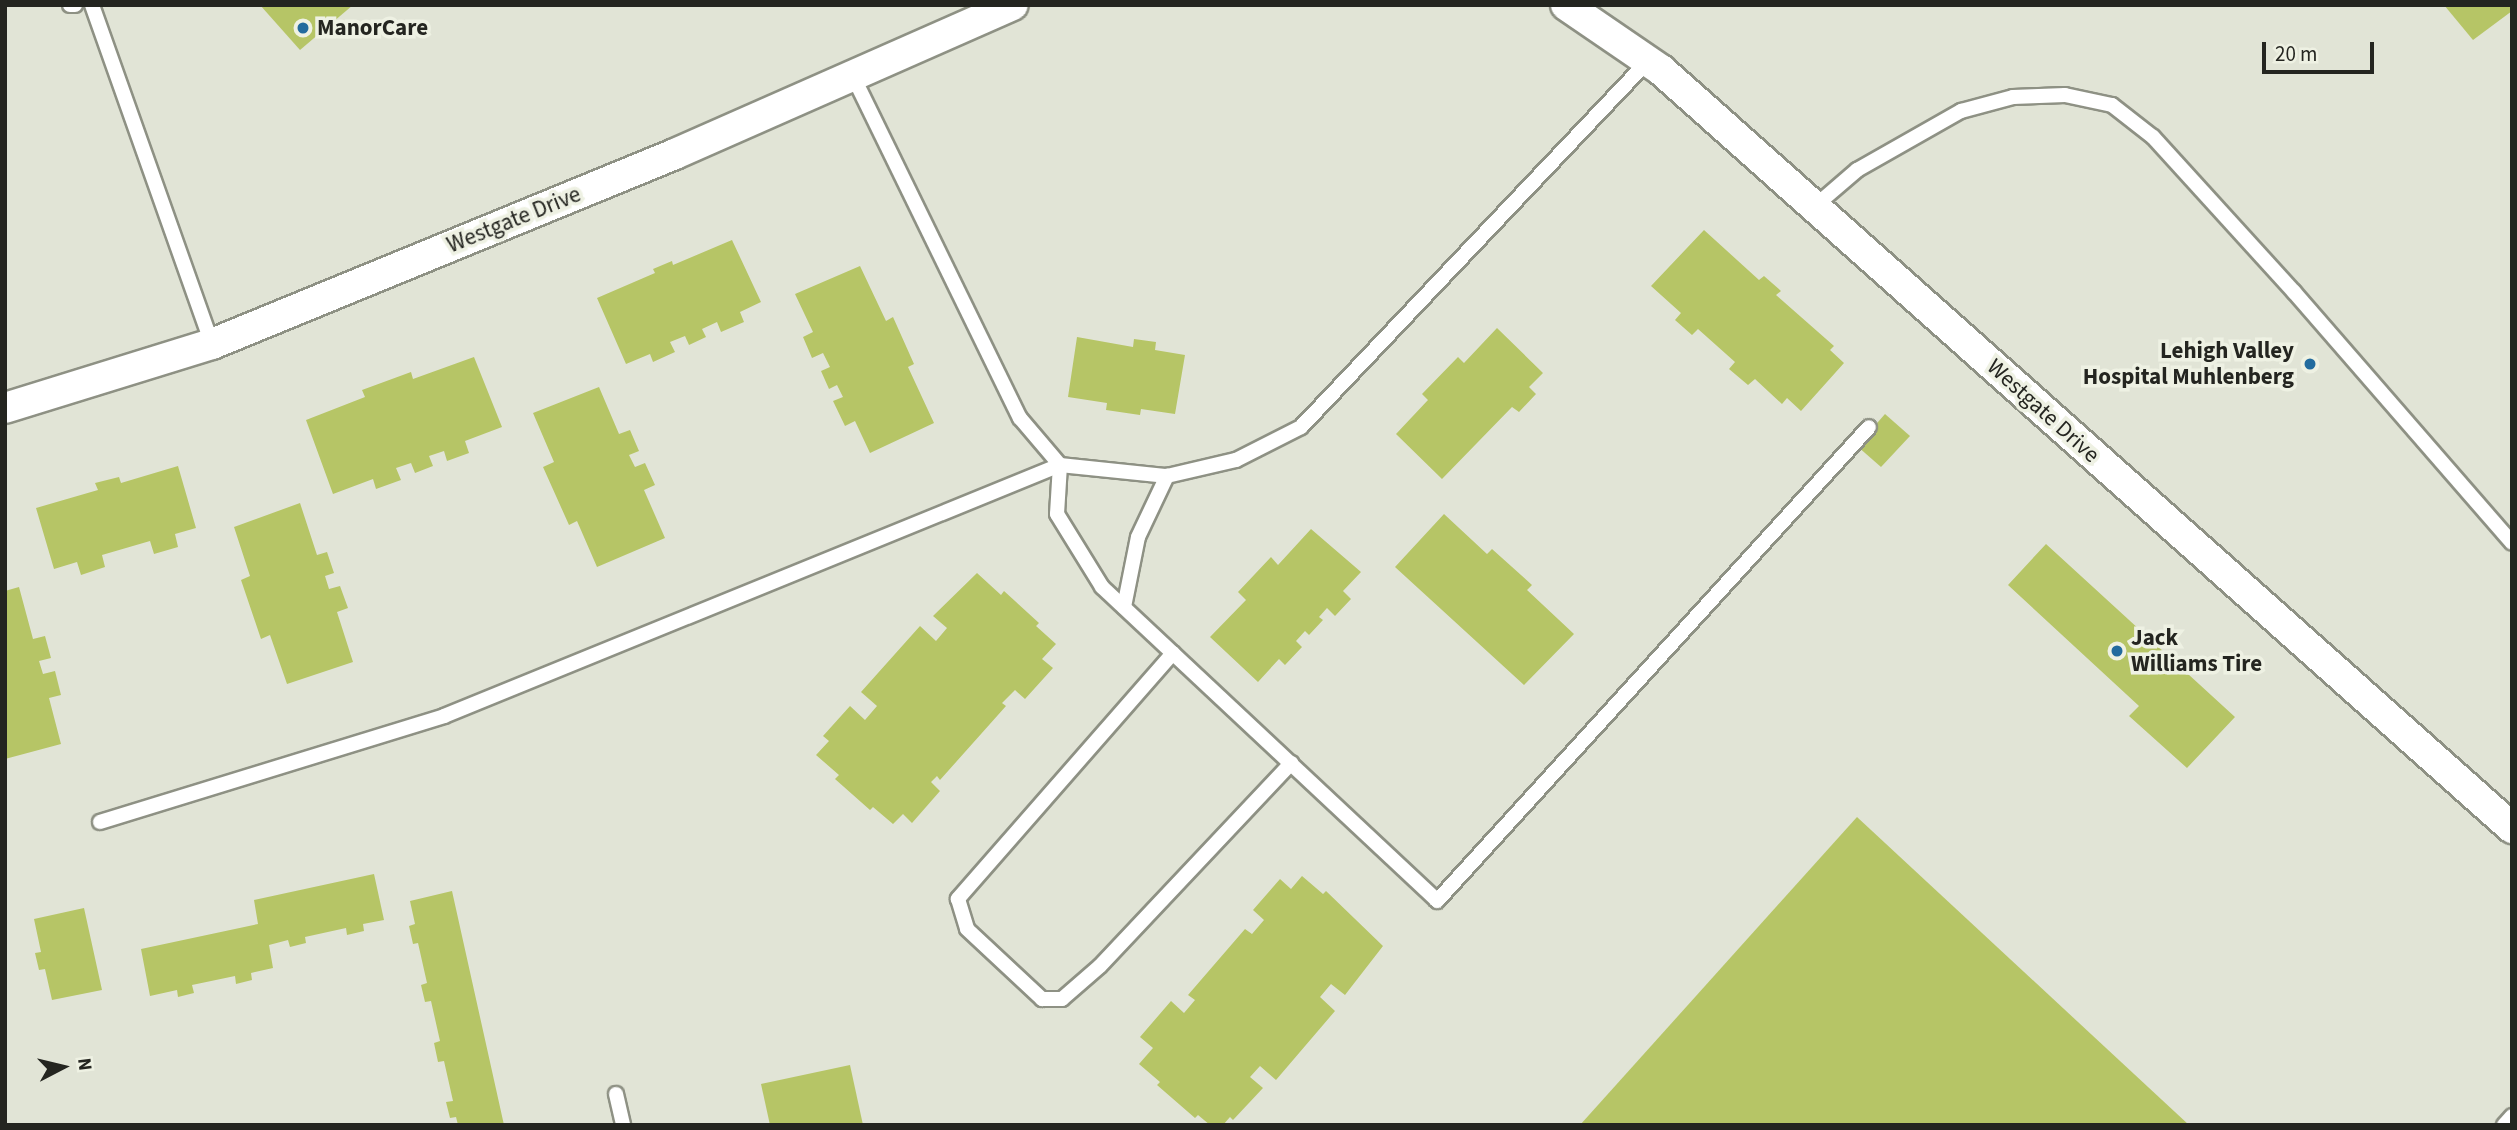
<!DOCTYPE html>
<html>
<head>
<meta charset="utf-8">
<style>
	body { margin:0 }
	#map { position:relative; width:2517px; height:1130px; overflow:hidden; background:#e1e4d6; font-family:"Source Sans 3",sans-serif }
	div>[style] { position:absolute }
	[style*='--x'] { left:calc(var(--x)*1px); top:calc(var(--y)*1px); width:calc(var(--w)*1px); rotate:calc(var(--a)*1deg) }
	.building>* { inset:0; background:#b6c566 }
	.roads { filter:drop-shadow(2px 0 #8e9184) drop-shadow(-2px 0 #8e9184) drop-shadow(0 2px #8e9184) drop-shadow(0 -2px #8e9184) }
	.service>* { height:14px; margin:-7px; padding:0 7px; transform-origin:7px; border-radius:7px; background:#fff }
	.minor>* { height:30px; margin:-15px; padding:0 15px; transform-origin:15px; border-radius:15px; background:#fff }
	.dots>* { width:19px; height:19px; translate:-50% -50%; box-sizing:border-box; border:4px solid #eef1e3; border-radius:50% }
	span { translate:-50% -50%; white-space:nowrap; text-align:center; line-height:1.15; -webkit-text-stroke:7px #eef1e3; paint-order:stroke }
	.poi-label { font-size:23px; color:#242520; font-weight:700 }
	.left { translate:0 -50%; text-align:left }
	.right { translate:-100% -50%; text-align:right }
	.street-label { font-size:23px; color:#242520 }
	.frame { position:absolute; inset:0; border:7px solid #242520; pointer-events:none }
	.north { position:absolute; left:28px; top:1032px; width:70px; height:70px; -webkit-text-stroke:5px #eef1e3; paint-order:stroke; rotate:83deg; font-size:19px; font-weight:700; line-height:28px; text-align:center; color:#242520 }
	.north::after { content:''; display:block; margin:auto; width:24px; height:32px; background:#242520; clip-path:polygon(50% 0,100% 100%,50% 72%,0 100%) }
	.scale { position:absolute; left:2262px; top:42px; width:112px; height:32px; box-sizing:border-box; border:4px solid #242520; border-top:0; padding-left:9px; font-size:21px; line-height:24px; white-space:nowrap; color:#242520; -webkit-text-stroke:5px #eef1e3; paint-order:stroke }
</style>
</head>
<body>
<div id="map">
	<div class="building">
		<i style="clip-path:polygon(260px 5px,353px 5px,300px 50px)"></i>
		<i style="clip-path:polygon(2444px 5px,2512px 5px,2512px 11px,2473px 40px)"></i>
		<i style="clip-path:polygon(1704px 230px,1759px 280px,1764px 276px,1781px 291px,1776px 295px,1834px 346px,1830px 350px,1844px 363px,1801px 411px,1787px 398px,1782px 404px,1755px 379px,1748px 385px,1729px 369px,1735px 362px,1698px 329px,1692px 335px,1675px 320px,1681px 313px,1651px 286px)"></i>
		<i style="clip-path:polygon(732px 240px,761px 302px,740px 312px,744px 322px,721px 332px,717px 322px,702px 329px,706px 337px,689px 345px,685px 336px,670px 342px,675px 352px,653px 362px,650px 354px,626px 364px,597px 298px,655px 273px,653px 269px,672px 261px,673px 265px)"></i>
		<i style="clip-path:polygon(860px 266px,886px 321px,893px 317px,914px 364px,908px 367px,934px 423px,870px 453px,855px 421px,845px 426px,833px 401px,843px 397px,837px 385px,829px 389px,821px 371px,830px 367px,823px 353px,812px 358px,803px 337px,813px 332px,795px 294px)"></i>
		<i style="clip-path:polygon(1497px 328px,1543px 373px,1529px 387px,1536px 394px,1519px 412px,1512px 407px,1442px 479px,1396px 434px,1428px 400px,1422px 394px,1458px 357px,1464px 363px)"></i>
		<i style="clip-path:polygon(1077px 337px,1133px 347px,1134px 339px,1156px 342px,1155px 350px,1185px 355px,1175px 414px,1141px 409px,1140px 415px,1106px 410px,1107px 403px,1068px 397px)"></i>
		<i style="clip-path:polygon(474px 357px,502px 427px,465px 441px,469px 453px,447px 461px,444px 451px,429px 456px,433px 466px,415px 473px,411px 463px,396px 468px,401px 480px,376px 489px,373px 479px,333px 494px,306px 420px,365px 397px,362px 390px,411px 372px,413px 379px)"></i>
		<i style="clip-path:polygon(599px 387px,619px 434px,630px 430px,639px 451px,629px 455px,635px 467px,645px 463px,655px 485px,644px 490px,665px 538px,597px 567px,577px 521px,569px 525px,543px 467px,554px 462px,533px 413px)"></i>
		<i style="clip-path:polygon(1885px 414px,1910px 436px,1881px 467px,1857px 446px)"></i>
		<i style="clip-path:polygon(178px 466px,196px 528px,175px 534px,178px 547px,154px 554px,150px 541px,102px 555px,105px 567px,81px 575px,77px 562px,54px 569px,36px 508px,98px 490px,95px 483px,119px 477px,121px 483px)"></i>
		<i style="clip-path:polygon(300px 503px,317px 555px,327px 552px,334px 573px,325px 576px,329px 589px,340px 586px,348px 608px,337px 612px,353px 662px,287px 684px,270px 635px,261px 639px,241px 580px,250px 576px,234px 527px)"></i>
		<i style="clip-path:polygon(1444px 514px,1487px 554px,1492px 549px,1532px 585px,1527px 590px,1574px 634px,1524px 685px,1395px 567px)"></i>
		<i style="clip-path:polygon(1311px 529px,1361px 572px,1343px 591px,1351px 599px,1335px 616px,1327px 608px,1319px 617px,1323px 620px,1309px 635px,1305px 631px,1296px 641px,1302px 647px,1285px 665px,1279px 659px,1258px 682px,1210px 637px,1246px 600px,1238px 592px,1271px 557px,1278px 565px)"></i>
		<i style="clip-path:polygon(2046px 544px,2235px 717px,2187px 768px,2129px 716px,2139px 706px,2008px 585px)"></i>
		<i style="clip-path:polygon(977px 573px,1001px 595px,1004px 591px,1039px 623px,1036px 626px,1056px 644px,1042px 659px,1053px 668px,1025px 699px,1015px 690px,1002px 703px,1006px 706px,940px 780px,937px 776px,931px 782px,940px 791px,912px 823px,903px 814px,893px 824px,873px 807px,870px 810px,835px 779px,839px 775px,816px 755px,829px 741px,823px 736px,850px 706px,865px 720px,877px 706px,861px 692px,920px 626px,936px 641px,947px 628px,933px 616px)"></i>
		<i style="clip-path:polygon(19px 587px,33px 639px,45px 636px,51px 658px,39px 661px,43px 674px,55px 671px,61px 695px,49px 698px,61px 744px,5px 759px,5px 591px)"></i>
		<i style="clip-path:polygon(1857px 817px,2189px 1125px,1580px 1125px)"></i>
		<i style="clip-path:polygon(374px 874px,384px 920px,363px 924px,364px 931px,347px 935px,346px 928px,305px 937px,306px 943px,290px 947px,288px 940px,269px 945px,273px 968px,251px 973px,252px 980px,236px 984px,235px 976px,192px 985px,194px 993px,178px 997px,177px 990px,150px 996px,141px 949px,258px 924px,254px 900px)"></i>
		<i style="clip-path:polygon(1302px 876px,1323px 894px,1326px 891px,1383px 946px,1345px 995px,1331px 984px,1320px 997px,1335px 1011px,1276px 1080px,1260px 1066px,1250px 1077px,1263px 1088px,1233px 1120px,1230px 1117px,1223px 1125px,1210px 1125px,1198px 1115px,1195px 1118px,1157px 1085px,1160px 1082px,1139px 1064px,1153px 1048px,1140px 1037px,1171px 1001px,1184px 1013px,1195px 1000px,1188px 995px,1245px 929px,1252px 934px,1264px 920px,1253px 910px,1280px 879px,1291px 889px)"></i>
		<i style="clip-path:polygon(452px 891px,504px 1125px,458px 1125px,456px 1117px,450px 1118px,446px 1102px,453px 1101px,444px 1061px,438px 1062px,434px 1043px,440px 1041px,431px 1001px,425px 1002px,421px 985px,427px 983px,418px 943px,413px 944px,409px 926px,415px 924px,410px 901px)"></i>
		<i style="clip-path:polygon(84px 908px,102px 990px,52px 1000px,45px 969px,39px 970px,35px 953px,41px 952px,34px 919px)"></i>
		<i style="clip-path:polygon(850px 1065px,863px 1125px,770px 1125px,761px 1084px)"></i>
	</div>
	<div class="roads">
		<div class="service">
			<i style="--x:70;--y:5;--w:5;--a:0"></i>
			<i style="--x:92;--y:5;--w:360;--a:70.5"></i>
			<i style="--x:852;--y:74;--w:383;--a:64"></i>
			<i style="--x:1020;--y:418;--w:62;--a:49.6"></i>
			<i style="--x:1060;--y:465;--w:108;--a:5.9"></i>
			<i style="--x:1167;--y:476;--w:71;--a:-13.1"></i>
			<i style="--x:1236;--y:460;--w:73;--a:-26.9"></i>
			<i style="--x:1301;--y:427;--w:504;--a:-46.53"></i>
			<i style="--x:1814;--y:207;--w:57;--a:-40.7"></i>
			<i style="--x:1857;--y:170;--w:120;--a:-29.6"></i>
			<i style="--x:1961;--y:111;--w:54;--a:-15.1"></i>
			<i style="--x:2013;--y:97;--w:52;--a:-2.2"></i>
			<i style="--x:2065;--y:95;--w:48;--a:12"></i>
			<i style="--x:2112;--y:105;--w:52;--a:38"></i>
			<i style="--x:2153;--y:137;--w:210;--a:47.7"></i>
			<i style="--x:2294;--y:292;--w:332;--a:49"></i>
			<i style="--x:1124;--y:607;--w:71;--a:-78.7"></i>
			<i style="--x:1138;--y:537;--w:68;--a:-64.6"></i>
			<i style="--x:1173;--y:653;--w:327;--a:131.2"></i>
			<i style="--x:958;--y:899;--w:31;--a:73"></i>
			<i style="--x:967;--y:929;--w:103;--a:43"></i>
			<i style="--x:1042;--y:999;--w:20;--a:0"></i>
			<i style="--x:1062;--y:999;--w:50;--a:-41"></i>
			<i style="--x:1100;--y:966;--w:279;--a:-46.7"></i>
			<i style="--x:100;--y:822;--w:360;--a:-17.1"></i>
			<i style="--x:444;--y:716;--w:665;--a:-22.17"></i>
			<i style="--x:1060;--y:465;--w:49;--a:93.5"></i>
			<i style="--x:1057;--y:514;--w:86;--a:58.3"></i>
			<i style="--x:1102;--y:587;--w:459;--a:43.1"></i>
			<i style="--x:1437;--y:901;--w:641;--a:-47.65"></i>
			<i style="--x:616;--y:1094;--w:32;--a:77"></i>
			<i style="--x:2504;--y:1125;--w:12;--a:-48"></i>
		</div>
		<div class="minor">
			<i style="--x:1566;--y:5;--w:115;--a:34.4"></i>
			<i style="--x:1661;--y:70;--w:1140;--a:41.69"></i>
			<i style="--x:5;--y:408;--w:217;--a:-17.2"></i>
			<i style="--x:212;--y:344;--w:500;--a:-22.31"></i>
			<i style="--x:675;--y:154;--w:369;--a:-23.8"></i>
		</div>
	</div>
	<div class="dots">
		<i style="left:303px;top:28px;background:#226b9e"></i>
		<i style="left:2310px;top:364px;background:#226b9e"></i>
		<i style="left:2117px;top:651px;background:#226b9e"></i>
	</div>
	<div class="poi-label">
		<span class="left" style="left:317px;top:28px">ManorCare</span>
		<span class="right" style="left:2294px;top:364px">Lehigh Valley<br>Hospital Muhlenberg</span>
		<span class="left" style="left:2131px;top:651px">Jack<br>Williams Tire</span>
	</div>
	<div class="street-label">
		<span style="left:514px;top:220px;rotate:-22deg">Westgate Drive</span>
		<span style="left:2043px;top:411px;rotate:42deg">Westgate Drive</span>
	</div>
	<div class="frame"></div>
	<div class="north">N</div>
	<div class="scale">20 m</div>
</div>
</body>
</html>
